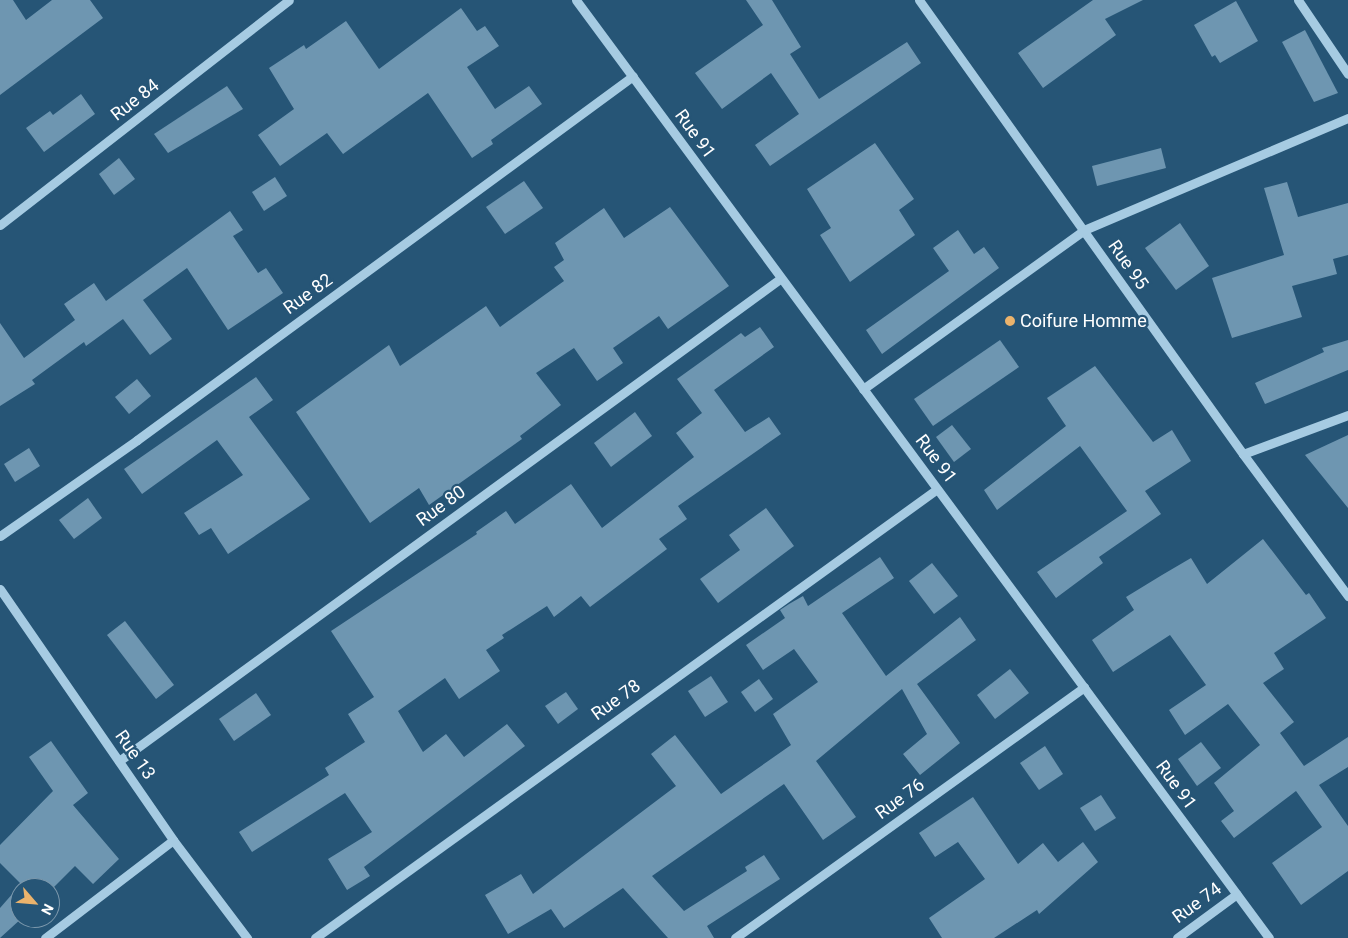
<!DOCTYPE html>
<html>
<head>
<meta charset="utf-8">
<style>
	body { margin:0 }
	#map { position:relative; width:1348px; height:938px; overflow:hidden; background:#265576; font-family:Roboto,sans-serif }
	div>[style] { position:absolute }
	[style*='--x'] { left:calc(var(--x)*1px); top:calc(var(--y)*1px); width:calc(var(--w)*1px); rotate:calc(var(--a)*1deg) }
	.building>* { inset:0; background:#6e96b1 }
	.minor>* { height:9px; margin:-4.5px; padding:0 4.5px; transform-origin:4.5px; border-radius:4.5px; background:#a6cbe2 }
	.dots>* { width:14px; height:14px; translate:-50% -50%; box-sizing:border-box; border:2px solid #265576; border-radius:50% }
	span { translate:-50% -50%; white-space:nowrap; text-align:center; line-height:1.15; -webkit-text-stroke:4.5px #265576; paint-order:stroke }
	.street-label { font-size:18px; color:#fff }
	.poi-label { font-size:18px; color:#fff }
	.left { translate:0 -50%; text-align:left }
	.north { position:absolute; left:10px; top:878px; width:50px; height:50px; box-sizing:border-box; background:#265576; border:1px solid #7d99ad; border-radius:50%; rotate:117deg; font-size:14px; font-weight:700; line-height:20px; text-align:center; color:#fff }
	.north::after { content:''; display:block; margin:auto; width:18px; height:22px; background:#ebb36c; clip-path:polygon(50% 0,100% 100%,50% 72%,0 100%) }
</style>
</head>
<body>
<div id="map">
	<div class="building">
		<i style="clip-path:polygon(0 0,13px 0,26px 20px,52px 0,90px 0,103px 18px,0 95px)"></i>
		<i style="clip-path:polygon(746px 0,772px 0,801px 47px,790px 54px,819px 99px,907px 42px,921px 63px,770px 166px,755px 145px,799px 114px,771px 73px,722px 109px,695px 73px,763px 25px)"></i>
		<i style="clip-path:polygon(1093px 0,1143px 0,1105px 19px,1116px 35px,1043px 88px,1018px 53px)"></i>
		<i style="clip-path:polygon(1236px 1px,1258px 41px,1220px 63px,1215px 55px,1212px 57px,1194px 25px)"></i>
		<i style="clip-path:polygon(461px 8px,477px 31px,485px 26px,499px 46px,467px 67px,495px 109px,529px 86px,542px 104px,491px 140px,493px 144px,472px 158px,428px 93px,343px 154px,327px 133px,280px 166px,258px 135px,294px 109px,269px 68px,304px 45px,306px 49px,346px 21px,379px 69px)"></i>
		<i style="clip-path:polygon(1305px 30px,1338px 93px,1314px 102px,1282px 42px)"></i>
		<i style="clip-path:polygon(227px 86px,243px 109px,168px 153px,154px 134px)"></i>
		<i style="clip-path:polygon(81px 94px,95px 114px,44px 152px,26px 128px,50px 111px,53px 115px)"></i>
		<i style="clip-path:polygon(875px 143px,914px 199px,899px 210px,915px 235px,850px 282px,820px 235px,831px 228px,807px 189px)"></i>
		<i style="clip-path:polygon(1161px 148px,1166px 168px,1097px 186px,1092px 166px)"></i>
		<i style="clip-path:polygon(119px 158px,135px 179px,114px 195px,99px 174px)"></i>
		<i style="clip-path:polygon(275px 177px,287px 196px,264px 211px,252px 192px)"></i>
		<i style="clip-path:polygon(524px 181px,543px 208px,505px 234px,486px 207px)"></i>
		<i style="clip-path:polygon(1287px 182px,1298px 217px,1348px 203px,1348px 255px,1333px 259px,1337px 274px,1292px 286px,1302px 317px,1232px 338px,1212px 278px,1284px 255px,1264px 188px)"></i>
		<i style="clip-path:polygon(670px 207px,729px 286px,668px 329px,659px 316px,613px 348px,623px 363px,597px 381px,574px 348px,536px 373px,561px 405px,520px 436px,522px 439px,429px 505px,419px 488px,370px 523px,296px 412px,389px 345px,400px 366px,486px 306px,500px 327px,564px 281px,554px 267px,564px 260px,555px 243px,604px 208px,624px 238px)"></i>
		<i style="clip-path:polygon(230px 211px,243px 230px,233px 236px,258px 273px,266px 268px,283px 293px,228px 330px,187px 268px,143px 300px,172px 339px,150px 355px,123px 319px,86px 346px,84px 342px,32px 380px,35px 384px,0 406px,0 323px,24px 358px,75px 320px,64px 304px,94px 283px,106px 301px)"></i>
		<i style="clip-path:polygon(1180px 223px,1209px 266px,1176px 290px,1145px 248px)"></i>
		<i style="clip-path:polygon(958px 230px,974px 254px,984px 247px,999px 268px,882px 354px,866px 330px,949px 271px,933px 248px)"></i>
		<i style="clip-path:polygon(760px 327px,774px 347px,714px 390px,745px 432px,769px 417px,781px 434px,678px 506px,687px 519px,659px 539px,667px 549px,590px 607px,581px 596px,554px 617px,547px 606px,502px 635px,504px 638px,486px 650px,500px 671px,459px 699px,445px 678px,398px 711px,423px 752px,446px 734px,464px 757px,507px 724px,525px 746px,364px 867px,370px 876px,347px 890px,328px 859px,372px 832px,345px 793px,252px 852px,239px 832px,329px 775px,325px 768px,365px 742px,348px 714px,374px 697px,331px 631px,477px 534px,476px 532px,506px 511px,515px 524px,571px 484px,602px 528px,694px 457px,676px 433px,702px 413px,677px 379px,741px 333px,745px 337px)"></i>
		<i style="clip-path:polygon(1000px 340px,1019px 367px,933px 426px,914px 399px)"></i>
		<i style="clip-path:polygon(1348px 340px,1348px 370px,1265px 404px,1255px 383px,1324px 352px,1322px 348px)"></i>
		<i style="clip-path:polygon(1095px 366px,1153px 442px,1172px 430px,1191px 461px,1145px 491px,1161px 514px,1099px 557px,1103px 563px,1056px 598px,1037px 572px,1127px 511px,1080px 446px,997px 510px,984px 490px,1066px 426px,1047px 398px)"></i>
		<i style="clip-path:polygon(256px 377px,273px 400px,249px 417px,310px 499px,228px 554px,211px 528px,199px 535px,184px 513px,243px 475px,217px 440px,142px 494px,124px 469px)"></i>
		<i style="clip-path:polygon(137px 379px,151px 396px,129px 414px,115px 397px)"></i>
		<i style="clip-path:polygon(635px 412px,652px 436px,611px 467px,594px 443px)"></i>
		<i style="clip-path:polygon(952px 425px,971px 449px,954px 462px,936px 437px)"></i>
		<i style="clip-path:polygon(1348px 435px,1348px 508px,1305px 455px)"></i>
		<i style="clip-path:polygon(29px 448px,40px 466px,15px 482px,4px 464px)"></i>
		<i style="clip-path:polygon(88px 498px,102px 518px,74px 539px,59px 520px)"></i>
		<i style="clip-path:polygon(766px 508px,794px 546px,718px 603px,700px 579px,740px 550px,729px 535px)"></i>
		<i style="clip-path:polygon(1263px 539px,1306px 595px,1309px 593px,1326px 618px,1274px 653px,1284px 669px,1263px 683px,1294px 722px,1280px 733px,1304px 766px,1348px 737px,1348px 767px,1319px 785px,1348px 826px,1348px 871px,1301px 905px,1272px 863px,1322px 827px,1296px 791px,1234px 838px,1221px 821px,1234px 811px,1214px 783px,1260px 745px,1228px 704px,1185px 735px,1169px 710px,1206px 685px,1170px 635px,1113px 672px,1092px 640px,1134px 610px,1126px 597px,1162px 575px,1191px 558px,1207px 584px)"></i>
		<i style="clip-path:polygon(880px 557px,894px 578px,842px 613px,886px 676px,960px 617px,976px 640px,917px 684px,960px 743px,920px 775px,903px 754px,927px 734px,902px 689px,816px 761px,856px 817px,823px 840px,784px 784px,652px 876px,684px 911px,747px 871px,745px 867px,764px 855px,780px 879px,707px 926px,714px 938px,668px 938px,623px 888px,564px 928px,551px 909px,508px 934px,485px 895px,521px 874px,533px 894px,676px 786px,651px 754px,675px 735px,721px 794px,791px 745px,773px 714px,818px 682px,794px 649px,763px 670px,746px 645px,785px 618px,780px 610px,789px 604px,803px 596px,808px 606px)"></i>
		<i style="clip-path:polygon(932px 563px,958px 596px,934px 614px,909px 581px)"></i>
		<i style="clip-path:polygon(125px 621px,174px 685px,156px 699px,107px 635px)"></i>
		<i style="clip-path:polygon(1010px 669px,1029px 693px,995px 719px,977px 695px)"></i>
		<i style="clip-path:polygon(711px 676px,728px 702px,705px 717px,688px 691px)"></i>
		<i style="clip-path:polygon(759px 679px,773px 699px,755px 712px,741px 692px)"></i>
		<i style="clip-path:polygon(566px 692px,578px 709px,558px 724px,545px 706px)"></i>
		<i style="clip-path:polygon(256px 693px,271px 715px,234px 741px,219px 719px)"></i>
		<i style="clip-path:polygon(51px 741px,88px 793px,73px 805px,119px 859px,93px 884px,75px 866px,50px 891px,50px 888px,20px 888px,22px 918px,0 938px,0 908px,21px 884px,0 863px,0 845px,53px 791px,29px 757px)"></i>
		<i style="clip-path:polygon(1201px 742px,1221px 768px,1197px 786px,1178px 759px)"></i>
		<i style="clip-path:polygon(1045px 746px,1063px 774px,1039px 790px,1020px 763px)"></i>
		<i style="clip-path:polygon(1101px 795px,1116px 818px,1095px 831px,1080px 808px)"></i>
		<i style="clip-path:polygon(973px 797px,1018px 864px,1043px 843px,1058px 862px,1083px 842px,1098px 862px,1039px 914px,1037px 910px,994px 938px,942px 938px,929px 918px,985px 879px,958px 842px,935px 857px,919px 833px)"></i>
	</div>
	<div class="minor">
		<i style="--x:576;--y:0;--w:1166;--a:53.54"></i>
		<i style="--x:919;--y:0;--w:558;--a:54.49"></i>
		<i style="--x:1243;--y:454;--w:177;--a:53.5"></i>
		<i style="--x:1298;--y:0;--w:89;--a:56"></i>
		<i style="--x:0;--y:225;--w:366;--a:-37.9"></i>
		<i style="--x:863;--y:389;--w:272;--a:-35.7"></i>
		<i style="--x:1084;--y:230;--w:287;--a:-23"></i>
		<i style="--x:1243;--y:454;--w:112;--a:-20.4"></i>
		<i style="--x:0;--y:536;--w:167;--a:-35"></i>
		<i style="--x:137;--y:440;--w:615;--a:-36.27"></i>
		<i style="--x:0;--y:589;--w:305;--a:55.4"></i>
		<i style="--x:173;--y:840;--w:123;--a:52.9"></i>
		<i style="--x:119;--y:761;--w:819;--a:-36.11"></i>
		<i style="--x:45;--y:938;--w:161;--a:-37.4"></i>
		<i style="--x:315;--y:938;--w:767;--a:-35.82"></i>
		<i style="--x:735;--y:938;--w:430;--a:-35.7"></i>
		<i style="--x:1177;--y:938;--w:74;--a:-36.3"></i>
	</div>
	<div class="dots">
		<i style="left:1010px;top:321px;background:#ebb36c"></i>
	</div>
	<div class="street-label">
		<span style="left:135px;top:100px;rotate:-38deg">Rue 84</span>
		<span style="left:695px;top:134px;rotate:54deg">Rue 91</span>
		<span style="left:1128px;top:265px;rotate:55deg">Rue 95</span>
		<span style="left:308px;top:294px;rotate:-36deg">Rue 82</span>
		<span style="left:936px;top:459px;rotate:53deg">Rue 91</span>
		<span style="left:441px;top:506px;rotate:-36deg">Rue 80</span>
		<span style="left:616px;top:700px;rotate:-36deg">Rue 78</span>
		<span style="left:135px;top:755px;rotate:55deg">Rue 13</span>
		<span style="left:1176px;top:785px;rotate:54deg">Rue 91</span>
		<span style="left:900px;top:799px;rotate:-36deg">Rue 76</span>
		<span style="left:1197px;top:903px;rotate:-36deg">Rue 74</span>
	</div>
	<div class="poi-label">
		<span class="left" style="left:1020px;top:321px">Coifure Homme</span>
	</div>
	<div class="north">N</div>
</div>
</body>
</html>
